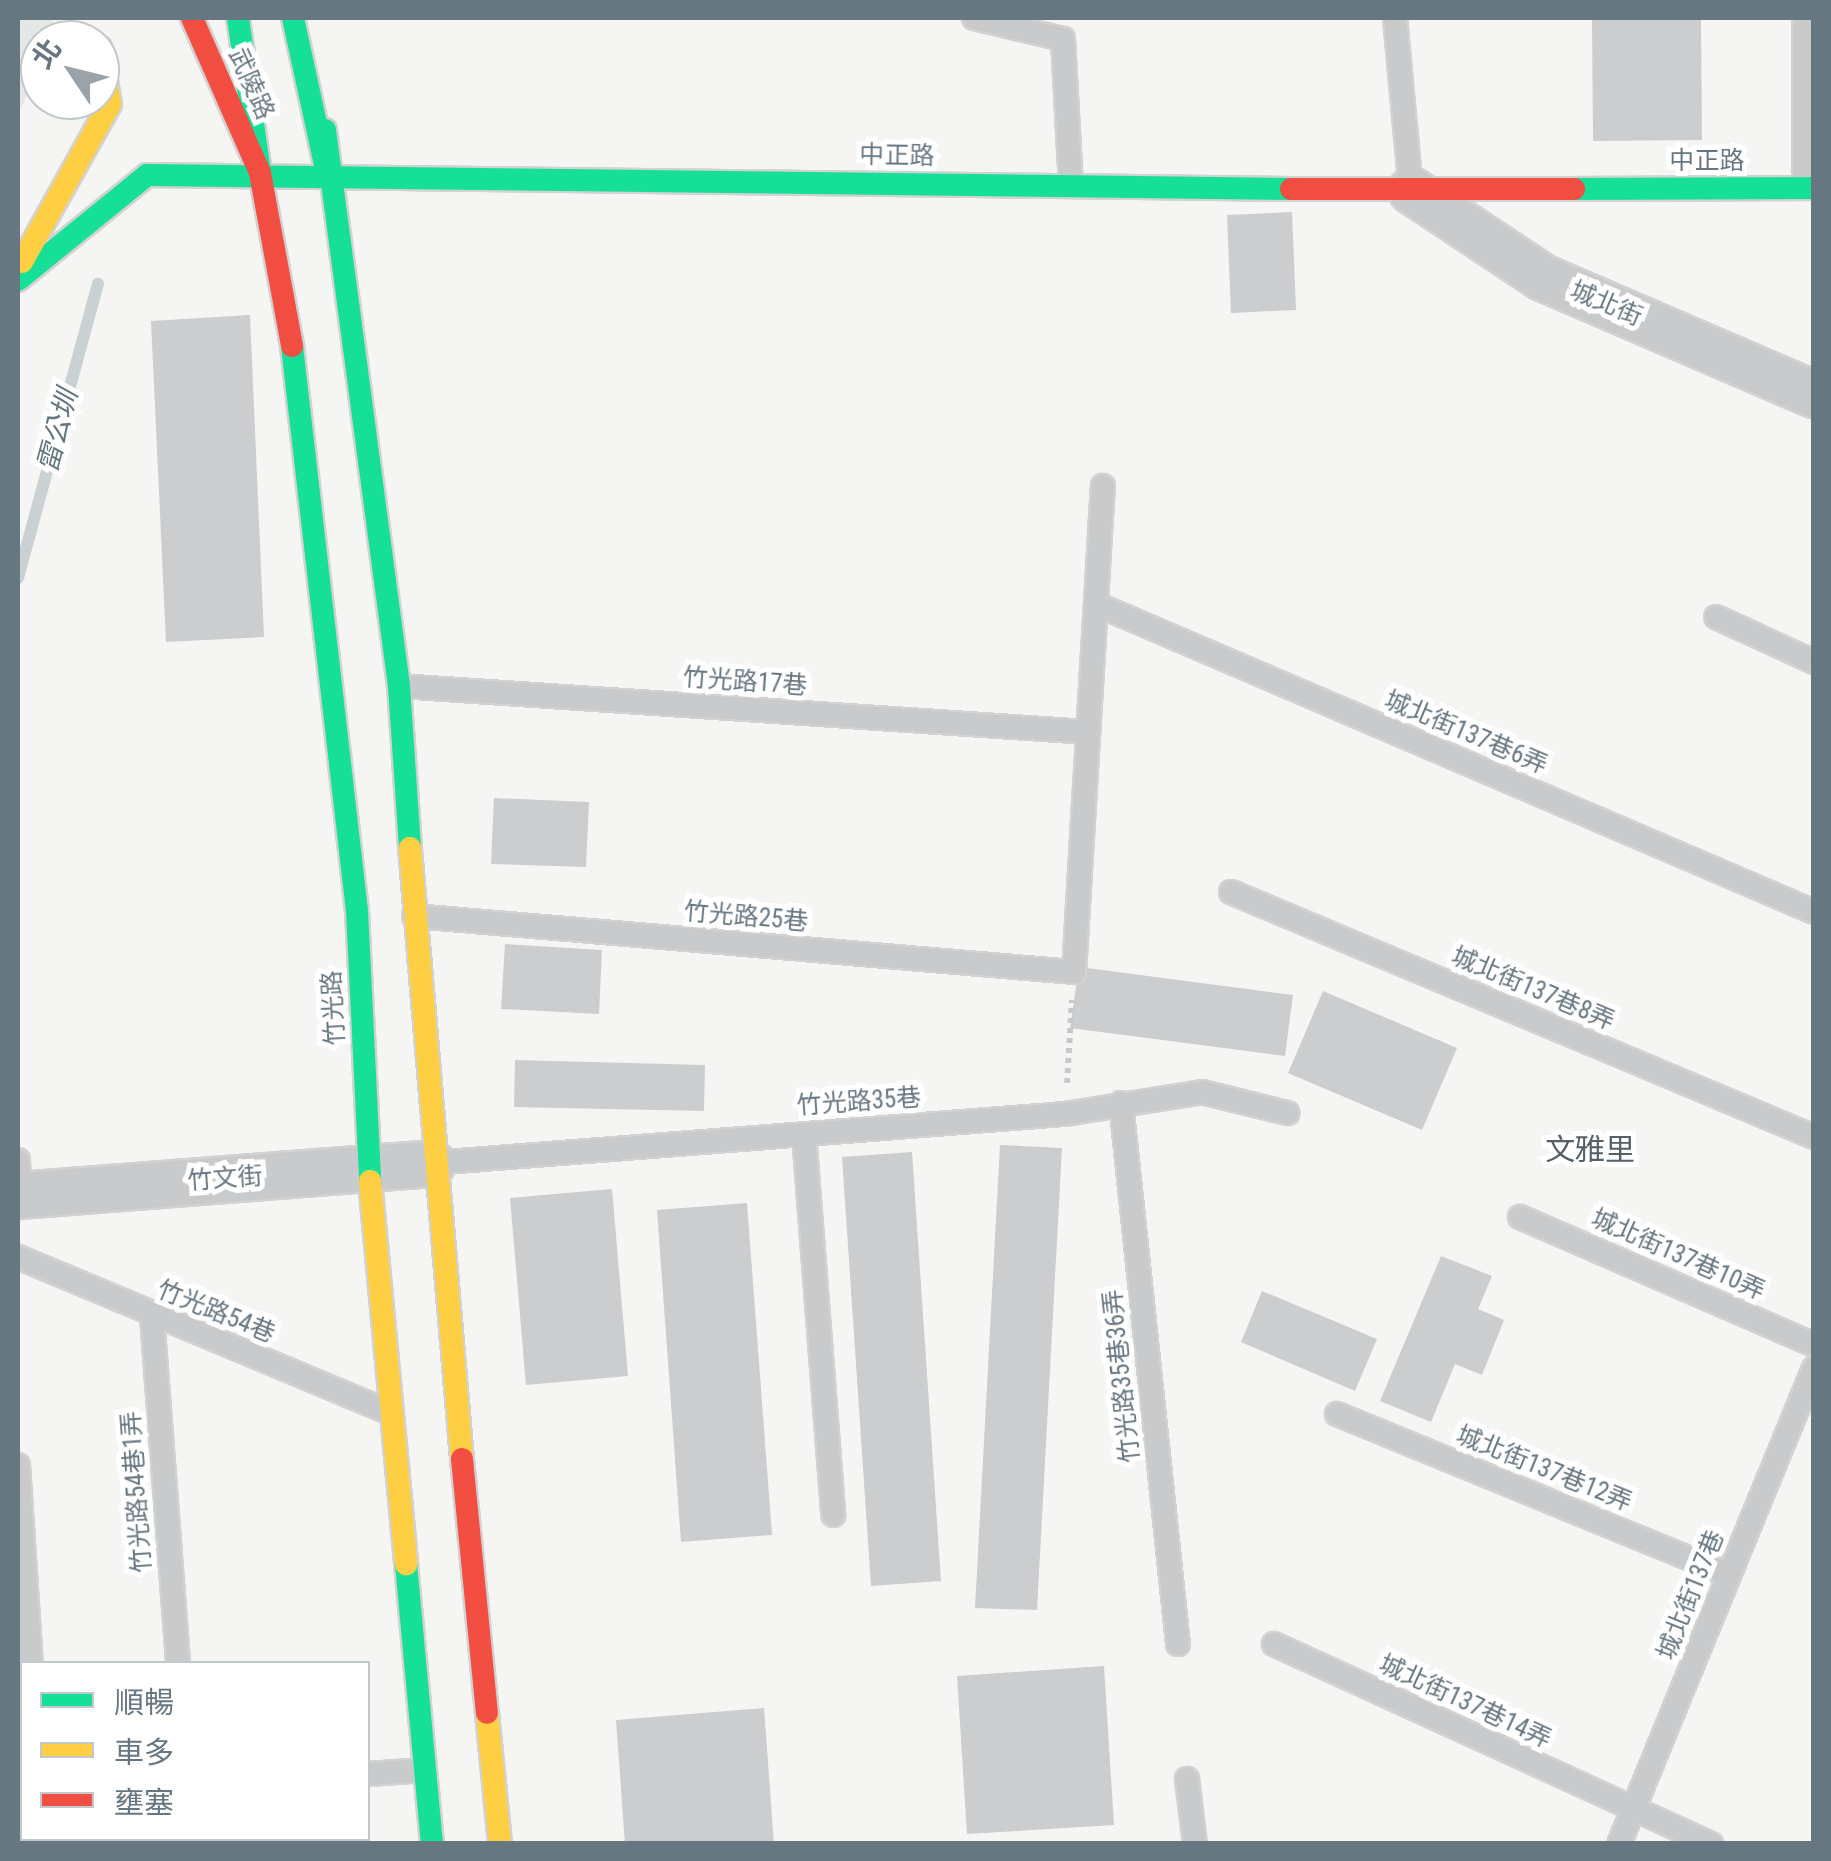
<!DOCTYPE html>
<html>
<head>
<meta charset="utf-8">
<style>
	body { margin:0 }
	#map { position:relative; width:1831px; height:1861px; overflow:hidden; background:#f5f5f4; font-family:"Roboto Condensed","Noto Sans TC",sans-serif }
	div>[style] { position:absolute }
	[style*='--x'] { left:calc(var(--x)*1px); top:calc(var(--y)*1px); width:calc(var(--w)*1px); rotate:calc(var(--a)*1deg) }
	.built>* { inset:0; background:#e5e6e6 }
	.stream>* { height:12px; margin:-6px; padding:0 6px; transform-origin:6px; border-radius:6px; background:#c9d1d3 }
	.building>* { inset:0; background:#cccdce }
	.path>* { height:6px; margin-top:-3px; transform-origin:0; background:repeating-linear-gradient(90deg,#c7c8c9 0 5px,transparent 0 10px) }
	.roads { filter:drop-shadow(2px 0 #d2d2d2) drop-shadow(-2px 0 #d2d2d2) drop-shadow(0 2px #d2d2d2) drop-shadow(0 -2px #d2d2d2) }
	.lane>* { height:22px; margin:-11px; padding:0 11px; transform-origin:11px; border-radius:11px; background:#c9cacb }
	.street>* { height:45px; margin:-22.5px; padding:0 22.5px; transform-origin:22.5px; border-radius:22.5px; background:#c9cacb }
	.fast>* { height:22px; margin:-11px; padding:0 11px; transform-origin:11px; border-radius:11px; background:#16e098 }
	.slow>* { height:22px; margin:-11px; padding:0 11px; transform-origin:11px; border-radius:11px; background:#ffcf43 }
	.jam>* { height:22px; margin:-11px; padding:0 11px; transform-origin:11px; border-radius:11px; background:#f24e42 }
	span { translate:-50% -50%; white-space:nowrap; text-align:center; line-height:1.15; -webkit-text-stroke:10px #fff; paint-order:stroke }
	.street-label { font-size:25px; color:#677781 }
	.water-label { font-size:28px; color:#63787e; font-style:italic }
	.quarter-label { font-size:30px; color:#546067 }
	.frame { position:absolute; inset:0; border:20px solid #677781; pointer-events:none }
	.legend { position:absolute; left:20px; top:1661px; width:350px; height:180px; box-sizing:border-box; background:#fff; border:2px solid #c2c9cd; margin:0; padding:12px 18px; list-style:none; font-size:30px; color:#677781 }
	.legend li { display:flex; align-items:center; gap:20px; height:50px }
	.legend b { width:50px; border:2px solid #c2c9cd }
	.north { position:absolute; left:20px; top:20px; width:100px; height:100px; box-sizing:border-box; background:#fff; border:2px solid #c2c9cd; border-radius:50%; rotate:305deg; font-size:28px; font-weight:700; line-height:40px; text-align:center; color:#677781 }
	.north::after { content:''; display:block; margin:auto; width:35px; height:45px; background:#99a3a9; clip-path:polygon(50% 0,100% 100%,50% 72%,0 100%) }
</style>
</head>
<body>
<div id="map">
	<div class="built">
		<i style="clip-path:polygon(18px 18px,52px 18px,55px 40px,40px 40px,40px 71px,18px 114px)"></i>
	</div>
	<div class="stream">
		<i style="--x:18;--y:578;--w:305;--a:-74.8"></i>
	</div>
	<div class="building">
		<i style="clip-path:polygon(1592px 18px,1701px 18px,1702px 140px,1593px 141px)"></i>
		<i style="clip-path:polygon(1292px 212px,1296px 310px,1231px 313px,1227px 215px)"></i>
		<i style="clip-path:polygon(250px 315px,264px 637px,166px 642px,151px 321px)"></i>
		<i style="clip-path:polygon(494px 798px,589px 802px,586px 867px,491px 864px)"></i>
		<i style="clip-path:polygon(505px 944px,602px 950px,599px 1014px,501px 1009px)"></i>
		<i style="clip-path:polygon(1079px 967px,1293px 995px,1285px 1056px,1070px 1028px)"></i>
		<i style="clip-path:polygon(1323px 991px,1457px 1048px,1422px 1130px,1288px 1073px)"></i>
		<i style="clip-path:polygon(515px 1060px,705px 1065px,704px 1111px,514px 1107px)"></i>
		<i style="clip-path:polygon(1000px 1145px,1062px 1148px,1037px 1610px,975px 1608px)"></i>
		<i style="clip-path:polygon(912px 1152px,941px 1581px,871px 1586px,842px 1157px)"></i>
		<i style="clip-path:polygon(612px 1189px,628px 1376px,526px 1385px,510px 1198px)"></i>
		<i style="clip-path:polygon(747px 1203px,772px 1535px,681px 1542px,657px 1210px)"></i>
		<i style="clip-path:polygon(1441px 1256px,1492px 1276px,1478px 1309px,1504px 1320px,1482px 1375px,1455px 1364px,1431px 1422px,1380px 1401px)"></i>
		<i style="clip-path:polygon(1262px 1291px,1377px 1339px,1355px 1391px,1241px 1342px)"></i>
		<i style="clip-path:polygon(1104px 1666px,1114px 1825px,967px 1834px,957px 1676px)"></i>
		<i style="clip-path:polygon(764px 1708px,774px 1844px,625px 1844px,616px 1720px)"></i>
	</div>
	<div class="path">
		<i style="--x:1067;--y:1083;--w:83;--a:-86.6"></i>
	</div>
	<div class="roads">
		<div class="lane">
			<i style="--x:974;--y:18;--w:91;--a:13.3"></i>
			<i style="--x:1063;--y:39;--w:146;--a:86.9"></i>
			<i style="--x:1395;--y:18;--w:173;--a:84.7"></i>
			<i style="--x:1804;--y:188;--w:170;--a:-90"></i>
			<i style="--x:1096;--y:604;--w:781;--a:23.22"></i>
			<i style="--x:1716;--y:617;--w:108;--a:24.7"></i>
			<i style="--x:399;--y:686;--w:691;--a:3.82"></i>
			<i style="--x:1231;--y:892;--w:632;--a:22.79"></i>
			<i style="--x:414;--y:916;--w:662;--a:4.85"></i>
			<i style="--x:1074;--y:972;--w:487;--a:-86.6"></i>
			<i style="--x:1121;--y:1103;--w:544;--a:83.99"></i>
			<i style="--x:804;--y:1134;--w:382;--a:85.6"></i>
			<i style="--x:18;--y:1160;--w:35;--a:88"></i>
			<i style="--x:432;--y:1163;--w:635;--a:-4.43"></i>
			<i style="--x:1065;--y:1114;--w:139;--a:-9.1"></i>
			<i style="--x:1202;--y:1092;--w:88;--a:13.9"></i>
			<i style="--x:1520;--y:1217;--w:321;--a:23.5"></i>
			<i style="--x:18;--y:1257;--w:401;--a:22.7"></i>
			<i style="--x:152;--y:1316;--w:349;--a:85.7"></i>
			<i style="--x:1337;--y:1414;--w:424;--a:22.3"></i>
			<i style="--x:18;--y:1465;--w:199;--a:86.3"></i>
			<i style="--x:1274;--y:1644;--w:481;--a:24.6"></i>
			<i style="--x:368;--y:1774;--w:57;--a:-4"></i>
			<i style="--x:1187;--y:1779;--w:65;--a:83"></i>
			<i style="--x:18;--y:1782;--w:4;--a:14"></i>
			<i style="--x:94;--y:1838;--w:6;--a:81"></i>
			<i style="--x:18;--y:1841;--w:14;--a:-73"></i>
			<i style="--x:1619;--y:1844;--w:514;--a:-67.72"></i>
		</div>
		<div class="street">
			<i style="--x:1411;--y:190;--w:157;--a:33.6"></i>
			<i style="--x:1542;--y:277;--w:296;--a:23.3"></i>
			<i style="--x:18;--y:1195;--w:415;--a:-4.4"></i>
		</div>
		<div class="fast">
			<i style="--x:238;--y:18;--w:157;--a:81.9"></i>
			<i style="--x:293;--y:18;--w:164;--a:77.7"></i>
			<i style="--x:325;--y:130;--w:561;--a:82.42"></i>
			<i style="--x:399;--y:686;--w:162;--a:86.1"></i>
			<i style="--x:1574;--y:189;--w:240;--a:-0.2"></i>
			<i style="--x:18;--y:280;--w:166;--a:-39.1"></i>
			<i style="--x:147;--y:175;--w:1144;--a:0.7"></i>
			<i style="--x:292;--y:346;--w:569;--a:83.44"></i>
			<i style="--x:357;--y:911;--w:270;--a:87.2"></i>
			<i style="--x:406;--y:1564;--w:281;--a:84.7"></i>
		</div>
		<div class="slow">
			<i style="--x:22;--y:262;--w:181;--a:-60.9"></i>
			<i style="--x:110;--y:104;--w:57;--a:-100.1"></i>
			<i style="--x:410;--y:848;--w:613;--a:85.14"></i>
			<i style="--x:370;--y:1181;--w:385;--a:84.6"></i>
			<i style="--x:487;--y:1713;--w:132;--a:84.3"></i>
		</div>
		<div class="jam">
			<i style="--x:192;--y:18;--w:169;--a:66.3"></i>
			<i style="--x:260;--y:173;--w:176;--a:79.5"></i>
			<i style="--x:1291;--y:189;--w:283;--a:0"></i>
			<i style="--x:462;--y:1459;--w:255;--a:84.4"></i>
		</div>
	</div>
	<div class="street-label">
		<span style="left:251px;top:84px;rotate:66deg">武陵路</span>
		<span style="left:897px;top:156px;rotate:1deg">中正路</span>
		<span style="left:1707px;top:161px">中正路</span>
		<span style="left:1606px;top:304px;rotate:23deg">城北街</span>
		<span style="left:745px;top:682px;rotate:4deg">竹光路17巷</span>
		<span style="left:1466px;top:733px;rotate:23deg">城北街137巷6弄</span>
		<span style="left:746px;top:917px;rotate:5deg">竹光路25巷</span>
		<span style="left:1533px;top:989px;rotate:23deg">城北街137巷8弄</span>
		<span style="left:334px;top:1008px;rotate:-93deg">竹光路</span>
		<span style="left:859px;top:1102px;rotate:-4deg">竹光路35巷</span>
		<span style="left:225px;top:1179px;rotate:-4deg">竹文街</span>
		<span style="left:1678px;top:1255px;rotate:24deg">城北街137巷10弄</span>
		<span style="left:216px;top:1312px;rotate:22deg">竹光路54巷</span>
		<span style="left:1122px;top:1376px;rotate:-96deg">竹光路35巷36弄</span>
		<span style="left:1544px;top:1469px;rotate:22deg">城北街137巷12弄</span>
		<span style="left:137px;top:1492px;rotate:-94deg">竹光路54巷1弄</span>
		<span style="left:1691px;top:1595px;rotate:-68deg">城北街137巷</span>
		<span style="left:1465px;top:1702px;rotate:25deg">城北街137巷14弄</span>
	</div>
	<div class="water-label">
		<span style="left:58px;top:431px;rotate:-75deg">雷公圳</span>
	</div>
	<div class="quarter-label">
		<span style="left:1590px;top:1150px">文雅里</span>
	</div>
	<div class="frame"></div>
	<ul class="legend">
	<li><b style="height:12px;background:#16e098"></b>順暢</li>
	<li><b style="height:12px;background:#ffcf43"></b>車多</li>
	<li><b style="height:12px;background:#f24e42"></b>壅塞</li>
	</ul>
	<div class="north">北</div>
</div>
</body>
</html>
